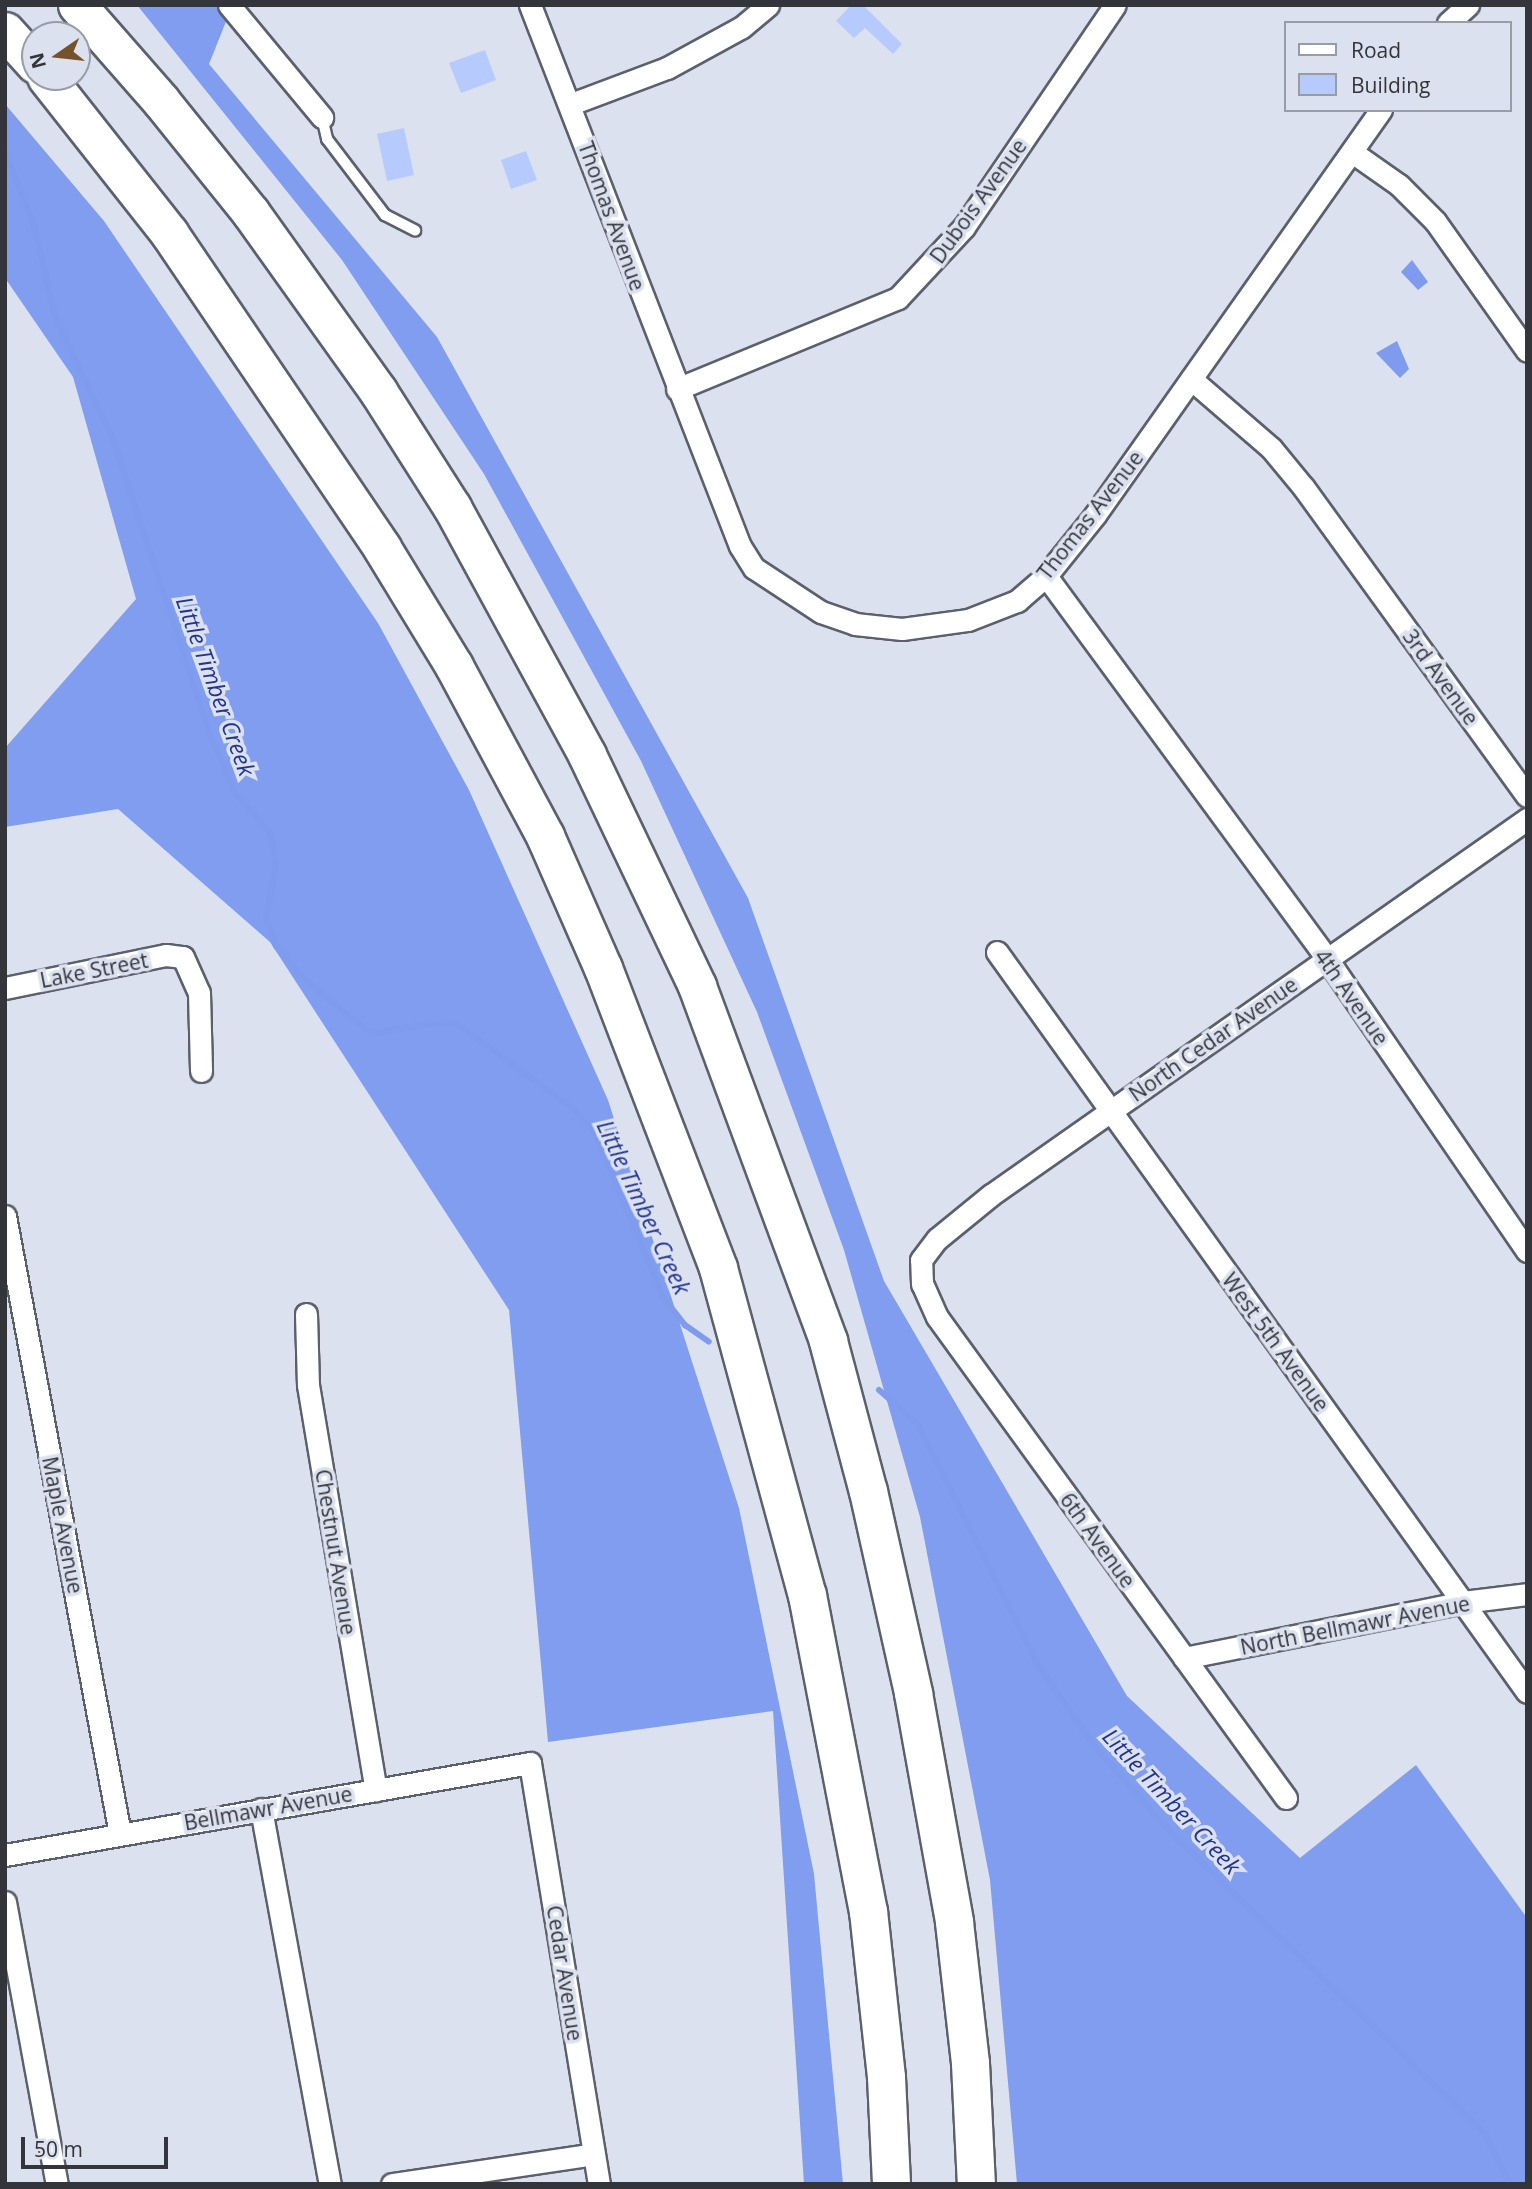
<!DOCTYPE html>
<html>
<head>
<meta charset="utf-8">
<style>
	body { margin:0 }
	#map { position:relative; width:1532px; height:2189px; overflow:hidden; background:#dce1ef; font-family:"Open Sans",sans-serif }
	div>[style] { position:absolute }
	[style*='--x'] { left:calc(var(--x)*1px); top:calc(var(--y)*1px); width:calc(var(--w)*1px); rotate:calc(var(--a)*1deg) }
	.forest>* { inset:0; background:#809df0 }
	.water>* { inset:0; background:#7e9bed }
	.stream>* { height:6px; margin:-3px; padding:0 3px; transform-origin:3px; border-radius:3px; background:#7e9bed }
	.building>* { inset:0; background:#b6cafd }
	.roads { filter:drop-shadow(2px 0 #5b606c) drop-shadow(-2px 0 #5b606c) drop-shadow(0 2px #5b606c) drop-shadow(0 -2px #5b606c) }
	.lane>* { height:10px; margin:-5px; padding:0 5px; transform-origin:5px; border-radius:5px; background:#fff }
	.street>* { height:21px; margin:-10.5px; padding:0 10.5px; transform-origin:10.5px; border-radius:10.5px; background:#fff }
	.highway>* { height:37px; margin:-18.5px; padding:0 18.5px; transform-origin:18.5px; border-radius:18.5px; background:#fff }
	span { translate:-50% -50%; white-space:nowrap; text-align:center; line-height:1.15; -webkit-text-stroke:7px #dce1ef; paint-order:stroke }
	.street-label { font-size:21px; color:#33353b }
	.water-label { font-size:23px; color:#213492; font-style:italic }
	.frame { position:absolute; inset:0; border:7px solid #33353b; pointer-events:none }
	.legend { position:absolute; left:1284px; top:21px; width:228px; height:91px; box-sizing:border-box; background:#dce1ef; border:2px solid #989ca7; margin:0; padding:9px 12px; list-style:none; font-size:21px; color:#33353b }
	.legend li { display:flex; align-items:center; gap:14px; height:35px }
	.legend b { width:35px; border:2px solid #989ca7 }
	.north { position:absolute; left:21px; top:21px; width:70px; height:70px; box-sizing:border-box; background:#dce1ef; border:2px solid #989ca7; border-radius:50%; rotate:256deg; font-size:19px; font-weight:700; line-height:28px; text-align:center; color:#33353b }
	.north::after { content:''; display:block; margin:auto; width:24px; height:32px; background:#76522c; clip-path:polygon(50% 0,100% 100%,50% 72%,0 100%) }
	.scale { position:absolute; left:21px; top:2137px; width:147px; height:32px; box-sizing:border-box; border:4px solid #33353b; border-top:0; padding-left:9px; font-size:21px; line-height:24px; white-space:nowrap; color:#33353b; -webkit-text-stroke:5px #dce1ef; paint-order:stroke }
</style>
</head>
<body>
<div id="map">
	<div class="forest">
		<i style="clip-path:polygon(137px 5px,222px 5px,229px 14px,209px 64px,437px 337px,748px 898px,884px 1281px,1127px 1696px,1300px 1858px,1416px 1765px,1527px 1918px,1527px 2184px,1017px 2184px,990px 1880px,920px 1517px,844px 1250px,757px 1012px,641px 761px,484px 474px,342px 260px)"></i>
		<i style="clip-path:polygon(5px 104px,104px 221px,378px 623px,469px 790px,608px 1100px,739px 1508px,814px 1874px,843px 2184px,804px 2184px,773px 1711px,548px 1742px,509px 1310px,270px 942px,118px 809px,5px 827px,5px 748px,136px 599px,73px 377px,5px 278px)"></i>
	</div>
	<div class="water">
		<i style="clip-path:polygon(1412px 260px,1428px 282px,1418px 290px,1401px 272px)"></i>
		<i style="clip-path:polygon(1397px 341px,1409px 369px,1400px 378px,1376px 353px)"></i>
	</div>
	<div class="stream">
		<i style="--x:5;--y:152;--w:79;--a:68.3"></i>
		<i style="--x:34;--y:225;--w:94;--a:77.1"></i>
		<i style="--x:55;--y:317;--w:135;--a:64.6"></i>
		<i style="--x:113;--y:439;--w:308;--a:71.9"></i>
		<i style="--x:209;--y:732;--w:68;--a:66.5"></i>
		<i style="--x:236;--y:794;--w:53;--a:48.8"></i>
		<i style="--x:271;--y:834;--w:30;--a:81"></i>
		<i style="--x:276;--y:864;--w:54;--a:100.7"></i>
		<i style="--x:266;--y:917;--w:31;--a:71"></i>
		<i style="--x:276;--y:946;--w:42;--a:49.8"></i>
		<i style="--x:303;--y:978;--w:79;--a:39.3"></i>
		<i style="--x:364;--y:1028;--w:14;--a:21"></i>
		<i style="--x:377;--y:1033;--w:57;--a:-10.1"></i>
		<i style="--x:433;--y:1023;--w:24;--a:2"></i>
		<i style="--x:457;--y:1024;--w:146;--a:36.1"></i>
		<i style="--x:575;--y:1110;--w:28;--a:48"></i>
		<i style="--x:594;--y:1131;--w:180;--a:67.4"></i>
		<i style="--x:663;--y:1297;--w:36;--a:52"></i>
		<i style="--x:685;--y:1325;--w:29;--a:35"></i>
		<i style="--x:879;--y:1390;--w:50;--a:41"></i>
		<i style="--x:917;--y:1423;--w:271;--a:63.4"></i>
		<i style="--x:1038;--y:1665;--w:101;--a:55.1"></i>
		<i style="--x:1096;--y:1748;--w:120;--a:48.4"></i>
		<i style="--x:1176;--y:1838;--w:426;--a:43.7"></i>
		<i style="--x:1484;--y:2132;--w:58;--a:63.4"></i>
	</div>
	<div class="building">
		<i style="clip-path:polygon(851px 5px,863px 5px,902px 44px,893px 54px,865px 28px,854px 38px,836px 21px)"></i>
		<i style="clip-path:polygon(485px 50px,496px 80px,461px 93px,449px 63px)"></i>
		<i style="clip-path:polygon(404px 128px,414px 175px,387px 181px,377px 134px)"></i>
		<i style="clip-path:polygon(526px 151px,537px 180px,511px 189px,501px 160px)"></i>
	</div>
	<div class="roads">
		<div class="lane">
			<i style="--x:322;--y:117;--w:23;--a:77"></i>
			<i style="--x:327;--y:139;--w:96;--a:52.7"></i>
			<i style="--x:385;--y:215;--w:34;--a:27"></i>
		</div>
		<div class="street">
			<i style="--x:229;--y:5;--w:146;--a:50.3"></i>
			<i style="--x:530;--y:5;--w:580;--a:68.79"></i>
			<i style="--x:740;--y:546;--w:26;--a:58"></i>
			<i style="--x:754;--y:568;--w:80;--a:33.3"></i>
			<i style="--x:821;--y:612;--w:36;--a:19"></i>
			<i style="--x:855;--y:624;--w:47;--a:6.1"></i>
			<i style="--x:902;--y:629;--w:67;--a:-7.8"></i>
			<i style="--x:968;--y:620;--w:53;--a:-21.2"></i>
			<i style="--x:1017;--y:601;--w:38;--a:-41"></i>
			<i style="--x:1046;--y:576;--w:78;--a:-51.2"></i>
			<i style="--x:1095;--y:515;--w:496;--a:-54.8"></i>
			<i style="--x:1448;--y:23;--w:27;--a:-42"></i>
			<i style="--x:571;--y:104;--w:103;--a:-20.6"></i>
			<i style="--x:667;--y:68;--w:85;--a:-28.7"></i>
			<i style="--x:742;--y:27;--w:34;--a:-40"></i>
			<i style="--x:1352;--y:152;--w:57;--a:35.1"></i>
			<i style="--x:1399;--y:185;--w:51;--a:45"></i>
			<i style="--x:1435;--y:221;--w:159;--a:54.7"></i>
			<i style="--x:1191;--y:379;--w:106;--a:40.8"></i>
			<i style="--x:1271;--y:448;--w:52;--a:50.5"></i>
			<i style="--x:1304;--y:488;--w:380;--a:54.1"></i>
			<i style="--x:677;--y:389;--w:239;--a:-22.4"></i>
			<i style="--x:898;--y:298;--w:97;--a:-47.1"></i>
			<i style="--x:964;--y:227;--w:268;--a:-55.8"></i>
			<i style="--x:1046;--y:576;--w:475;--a:53.7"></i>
			<i style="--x:1327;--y:959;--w:354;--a:55.6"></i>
			<i style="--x:997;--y:952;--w:910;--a:54.39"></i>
			<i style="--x:5;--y:988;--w:164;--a:-11.6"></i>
			<i style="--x:166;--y:955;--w:17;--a:7"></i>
			<i style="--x:183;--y:957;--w:39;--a:66"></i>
			<i style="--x:199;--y:993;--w:78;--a:88.5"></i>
			<i style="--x:5;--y:1216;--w:629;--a:79.46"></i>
			<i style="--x:306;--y:1314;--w:71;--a:88.4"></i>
			<i style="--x:308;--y:1385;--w:411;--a:80.5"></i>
			<i style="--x:1184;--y:1658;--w:285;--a:-11.3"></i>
			<i style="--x:1463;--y:1602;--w:64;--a:-7.1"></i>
			<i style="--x:1286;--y:1798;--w:594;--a:-125.96"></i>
			<i style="--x:937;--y:1317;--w:36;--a:-114"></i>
			<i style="--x:922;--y:1284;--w:24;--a:-92"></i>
			<i style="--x:921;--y:1260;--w:26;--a:-53"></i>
			<i style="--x:937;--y:1239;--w:70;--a:-39.2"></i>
			<i style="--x:991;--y:1195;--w:655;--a:-35.05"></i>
			<i style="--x:261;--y:1809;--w:381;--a:79.6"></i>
			<i style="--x:5;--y:1855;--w:533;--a:-9.94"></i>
			<i style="--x:530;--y:1763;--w:427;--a:80.7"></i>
			<i style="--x:5;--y:1902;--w:287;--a:79.6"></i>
			<i style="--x:392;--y:2184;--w:204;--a:-8.4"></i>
		</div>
		<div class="highway">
			<i style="--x:77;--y:5;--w:128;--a:48.8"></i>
			<i style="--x:161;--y:101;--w:144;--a:51.2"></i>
			<i style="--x:251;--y:213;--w:219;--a:54.5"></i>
			<i style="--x:378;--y:391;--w:138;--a:57.5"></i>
			<i style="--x:452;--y:507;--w:282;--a:61.4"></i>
			<i style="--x:587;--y:755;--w:256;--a:64.5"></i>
			<i style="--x:697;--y:986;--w:378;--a:69.7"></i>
			<i style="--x:828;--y:1341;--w:155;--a:75.1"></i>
			<i style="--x:868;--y:1491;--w:207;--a:77.4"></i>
			<i style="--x:913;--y:1693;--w:233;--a:79.8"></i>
			<i style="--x:954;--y:1922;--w:142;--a:83.5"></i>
			<i style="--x:970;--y:2063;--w:121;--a:87.2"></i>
			<i style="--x:5;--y:31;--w:45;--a:47.7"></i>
			<i style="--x:46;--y:77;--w:199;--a:51.7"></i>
			<i style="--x:169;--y:233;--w:380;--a:55.9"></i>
			<i style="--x:382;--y:548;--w:138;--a:58.6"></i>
			<i style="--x:454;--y:666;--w:193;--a:61.8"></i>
			<i style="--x:545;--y:836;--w:144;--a:66.3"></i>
			<i style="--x:603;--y:968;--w:321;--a:69"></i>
			<i style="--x:718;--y:1268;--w:339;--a:74.8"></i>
			<i style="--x:807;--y:1595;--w:322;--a:79.1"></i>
			<i style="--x:868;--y:1911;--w:167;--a:83.8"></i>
			<i style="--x:886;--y:2077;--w:107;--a:87.3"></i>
		</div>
	</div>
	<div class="street-label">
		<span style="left:978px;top:201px;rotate:-54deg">Dubois Avenue</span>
		<span style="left:612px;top:216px;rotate:70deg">Thomas Avenue</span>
		<span style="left:1090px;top:515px;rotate:-52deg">Thomas Avenue</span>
		<span style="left:1441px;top:677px;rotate:54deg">3rd Avenue</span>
		<span style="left:94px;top:970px;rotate:-11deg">Lake Street</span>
		<span style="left:1352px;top:997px;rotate:55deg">4th Avenue</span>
		<span style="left:1213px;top:1039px;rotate:-35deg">North Cedar Avenue</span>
		<span style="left:1276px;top:1342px;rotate:54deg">West 5th Avenue</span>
		<span style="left:63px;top:1525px;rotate:79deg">Maple Avenue</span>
		<span style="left:1098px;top:1540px;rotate:54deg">6th Avenue</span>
		<span style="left:336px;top:1552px;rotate:81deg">Chestnut Avenue</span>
		<span style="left:1355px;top:1625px;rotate:-11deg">North Bellmawr Avenue</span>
		<span style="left:268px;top:1808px;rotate:-10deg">Bellmawr Avenue</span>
		<span style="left:565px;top:1973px;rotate:81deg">Cedar Avenue</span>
	</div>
	<div class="water-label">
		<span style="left:216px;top:686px;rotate:70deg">Little Timber Creek</span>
		<span style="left:644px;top:1207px;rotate:65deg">Little Timber Creek</span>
		<span style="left:1172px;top:1801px;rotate:47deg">Little Timber Creek</span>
	</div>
	<div class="frame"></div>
	<ul class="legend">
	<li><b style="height:9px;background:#fff"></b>Road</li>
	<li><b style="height:19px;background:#b6cafd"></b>Building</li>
	</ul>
	<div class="north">N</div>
	<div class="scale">50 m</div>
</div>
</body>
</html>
